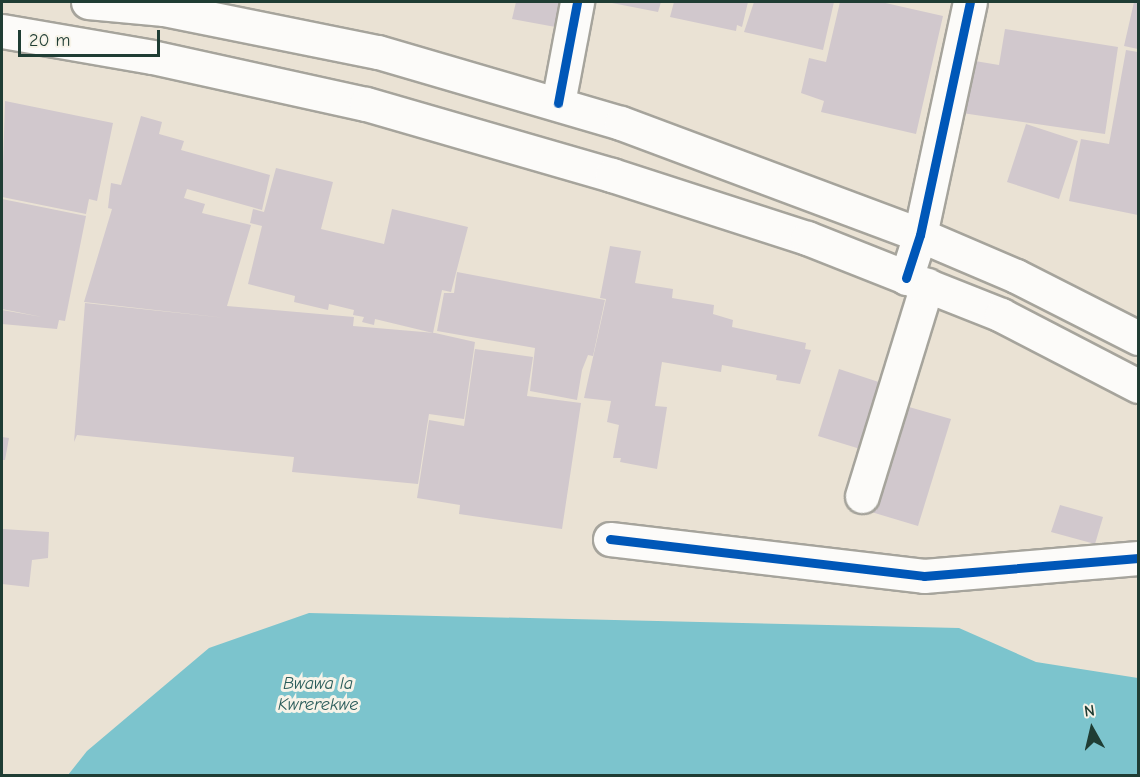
<!DOCTYPE html>
<html>
<head>
<meta charset="utf-8">
<style>
	body { margin:0 }
	#map { position:relative; width:1140px; height:777px; overflow:hidden; background:#eae2d4; font-family:"Comic Neue",sans-serif }
	div>[style] { position:absolute }
	[style*='--x'] { left:calc(var(--x)*1px); top:calc(var(--y)*1px); width:calc(var(--w)*1px); rotate:calc(var(--a)*1deg) }
	.water>* { inset:0; background:#7cc4cd }
	.building>* { inset:0; background:#d1c8cd }
	.roads { filter:drop-shadow(2px 0 #a6a49c) drop-shadow(-2px 0 #a6a49c) drop-shadow(0 2px #a6a49c) drop-shadow(0 -2px #a6a49c) }
	.minor>* { height:33px; margin:-16.5px; padding:0 16.5px; transform-origin:16.5px; border-radius:16.5px; background:#fcfbf9 }
	.major>* { height:33px; margin:-16.5px; padding:0 16.5px; transform-origin:16.5px; border-radius:16.5px; background:#fcfbf9 }
	.cycleway>* { height:9px; margin:-4.5px; padding:0 4.5px; transform-origin:4.5px; border-radius:4.5px; background:#0057b8 }
	span { translate:-50% -50%; white-space:nowrap; text-align:center; line-height:1.15; -webkit-text-stroke:6px #f7f3e8; paint-order:stroke }
	.water-label { font-size:18px; color:#2a5c5a; font-style:italic }
	.frame { position:absolute; inset:0; border:3px solid #1f3d34; pointer-events:none }
	.north { position:absolute; left:1062px; top:699px; width:60px; height:60px; -webkit-text-stroke:4px #f7f3e8; paint-order:stroke; rotate:352deg; font-size:16px; font-weight:700; line-height:24px; text-align:center; color:#1f3d34 }
	.north::after { content:''; display:block; margin:auto; width:21px; height:27px; background:#1f3d34; clip-path:polygon(50% 0,100% 100%,50% 72%,0 100%) }
	.scale { position:absolute; left:18px; top:30px; width:142px; height:27px; box-sizing:border-box; border:3px solid #1f3d34; border-top:0; padding-left:8px; font-size:18px; line-height:21px; white-space:nowrap; color:#1f3d34; -webkit-text-stroke:4px #f7f3e8; paint-order:stroke }
</style>
</head>
<body>
<div id="map">
	<div class="water">
		<i style="clip-path:polygon(309px 613px,959px 628px,1036px 662px,1138px 678px,1138px 775px,68px 775px,87px 751px,209px 648px)"></i>
	</div>
	<div class="building">
		<i style="clip-path:polygon(516px 2px,566px 2px,561px 28px,512px 19px)"></i>
		<i style="clip-path:polygon(674px 2px,748px 2px,742px 27px,737px 25px,736px 31px,670px 17px)"></i>
		<i style="clip-path:polygon(754px 2px,834px 2px,823px 50px,744px 32px)"></i>
		<i style="clip-path:polygon(840px 2px,881px 2px,943px 16px,916px 134px,821px 112px,824px 101px,801px 93px,809px 58px,826px 62px)"></i>
		<i style="clip-path:polygon(1134px 2px,1138px 2px,1138px 49px,1124px 46px)"></i>
		<i style="clip-path:polygon(612px 3px,612px 2px,661px 2px,658px 12px)"></i>
		<i style="clip-path:polygon(1005px 29px,1118px 47px,1105px 134px,962px 113px,969px 60px,999px 65px)"></i>
		<i style="clip-path:polygon(1126px 50px,1138px 52px,1138px 215px,1069px 201px,1081px 139px,1109px 144px)"></i>
		<i style="clip-path:polygon(5px 101px,113px 123px,97px 201px,89px 199px,86px 214px,2px 197px)"></i>
		<i style="clip-path:polygon(141px 116px,162px 122px,159px 134px,184px 141px,181px 150px,270px 175px,262px 210px,187px 189px,184px 198px,205px 204px,202px 213px,251px 225px,227px 306px,354px 317px,353px 326px,435px 333px,475px 342px,464px 419px,429px 414px,418px 484px,292px 472px,294px 457px,77px 435px,74px 442px,85px 303px,226px 318px,84px 302px,112px 209px,108px 208px,111px 183px,121px 185px)"></i>
		<i style="clip-path:polygon(1026px 124px,1078px 141px,1059px 199px,1007px 182px)"></i>
		<i style="clip-path:polygon(276px 168px,333px 182px,321px 229px,384px 244px,392px 209px,468px 227px,451px 292px,442px 290px,433px 333px,375px 319px,374px 325px,362px 322px,364px 317px,353px 315px,354px 310px,329px 304px,328px 310px,294px 302px,295px 296px,248px 284px,262px 226px,250px 223px,253px 209px,264px 212px)"></i>
		<i style="clip-path:polygon(2px 199px,86px 216px,65px 321px,59px 320px,57px 329px,2px 324px,2px 310px,42px 317px,2px 309px)"></i>
		<i style="clip-path:polygon(610px 246px,641px 251px,635px 283px,673px 289px,672px 298px,714px 305px,713px 314px,733px 320px,732px 327px,806px 343px,805px 349px,811px 350px,800px 384px,776px 380px,777px 375px,722px 365px,721px 372px,662px 362px,655px 406px,667px 407px,657px 469px,620px 462px,621px 458px,613px 458px,619px 425px,607px 422px,611px 401px,584px 398px,606px 299px,600px 298px)"></i>
		<i style="clip-path:polygon(457px 272px,605px 300px,593px 356px,588px 355px,582px 370px,577px 400px,530px 391px,535px 348px,437px 331px,444px 293px,454px 293px)"></i>
		<i style="clip-path:polygon(475px 349px,533px 357px,527px 396px,581px 403px,562px 529px,459px 514px,460px 505px,417px 498px,429px 420px,464px 426px)"></i>
		<i style="clip-path:polygon(839px 369px,891px 386px,870px 452px,818px 436px)"></i>
		<i style="clip-path:polygon(902px 405px,951px 419px,918px 526px,868px 511px)"></i>
		<i style="clip-path:polygon(2px 437px,9px 438px,5px 460px,2px 460px)"></i>
		<i style="clip-path:polygon(1060px 505px,1103px 517px,1095px 544px,1051px 532px)"></i>
		<i style="clip-path:polygon(3px 529px,49px 532px,48px 558px,32px 560px,29px 587px,2px 584px)"></i>
	</div>
	<div class="roads">
		<div class="minor">
			<i style="--x:558;--y:103;--w:103;--a:-79.3"></i>
			<i style="--x:906;--y:278;--w:45;--a:-72"></i>
			<i style="--x:920;--y:235;--w:238;--a:-77.9"></i>
			<i style="--x:862;--y:496;--w:221;--a:-72.9"></i>
			<i style="--x:610;--y:539;--w:316;--a:6.7"></i>
			<i style="--x:924;--y:576;--w:215;--a:-4.8"></i>
		</div>
		<div class="major">
			<i style="--x:88;--y:2;--w:76;--a:5.3"></i>
			<i style="--x:164;--y:9;--w:218;--a:11.4"></i>
			<i style="--x:378;--y:52;--w:253;--a:16.3"></i>
			<i style="--x:621;--y:123;--w:319;--a:20.5"></i>
			<i style="--x:920;--y:235;--w:104;--a:23.1"></i>
			<i style="--x:1016;--y:276;--w:137;--a:26.9"></i>
			<i style="--x:2;--y:31;--w:152;--a:9.8"></i>
			<i style="--x:152;--y:57;--w:219;--a:12.4"></i>
			<i style="--x:366;--y:104;--w:256;--a:16.1"></i>
			<i style="--x:612;--y:175;--w:205;--a:17.9"></i>
			<i style="--x:807;--y:238;--w:209;--a:21.6"></i>
			<i style="--x:1001;--y:315;--w:154;--a:27.4"></i>
		</div>
	</div>
	<div class="cycleway">
		<i style="--x:558;--y:103;--w:103;--a:-79.3"></i>
		<i style="--x:906;--y:278;--w:45;--a:-72"></i>
		<i style="--x:920;--y:235;--w:238;--a:-77.9"></i>
		<i style="--x:610;--y:539;--w:316;--a:6.7"></i>
		<i style="--x:924;--y:576;--w:215;--a:-4.8"></i>
	</div>
	<div class="water-label">
		<span style="left:318px;top:695px">Bwawa la<br>Kwrerekwe</span>
	</div>
	<div class="frame"></div>
	<div class="north">N</div>
	<div class="scale">20 m</div>
</div>
</body>
</html>
